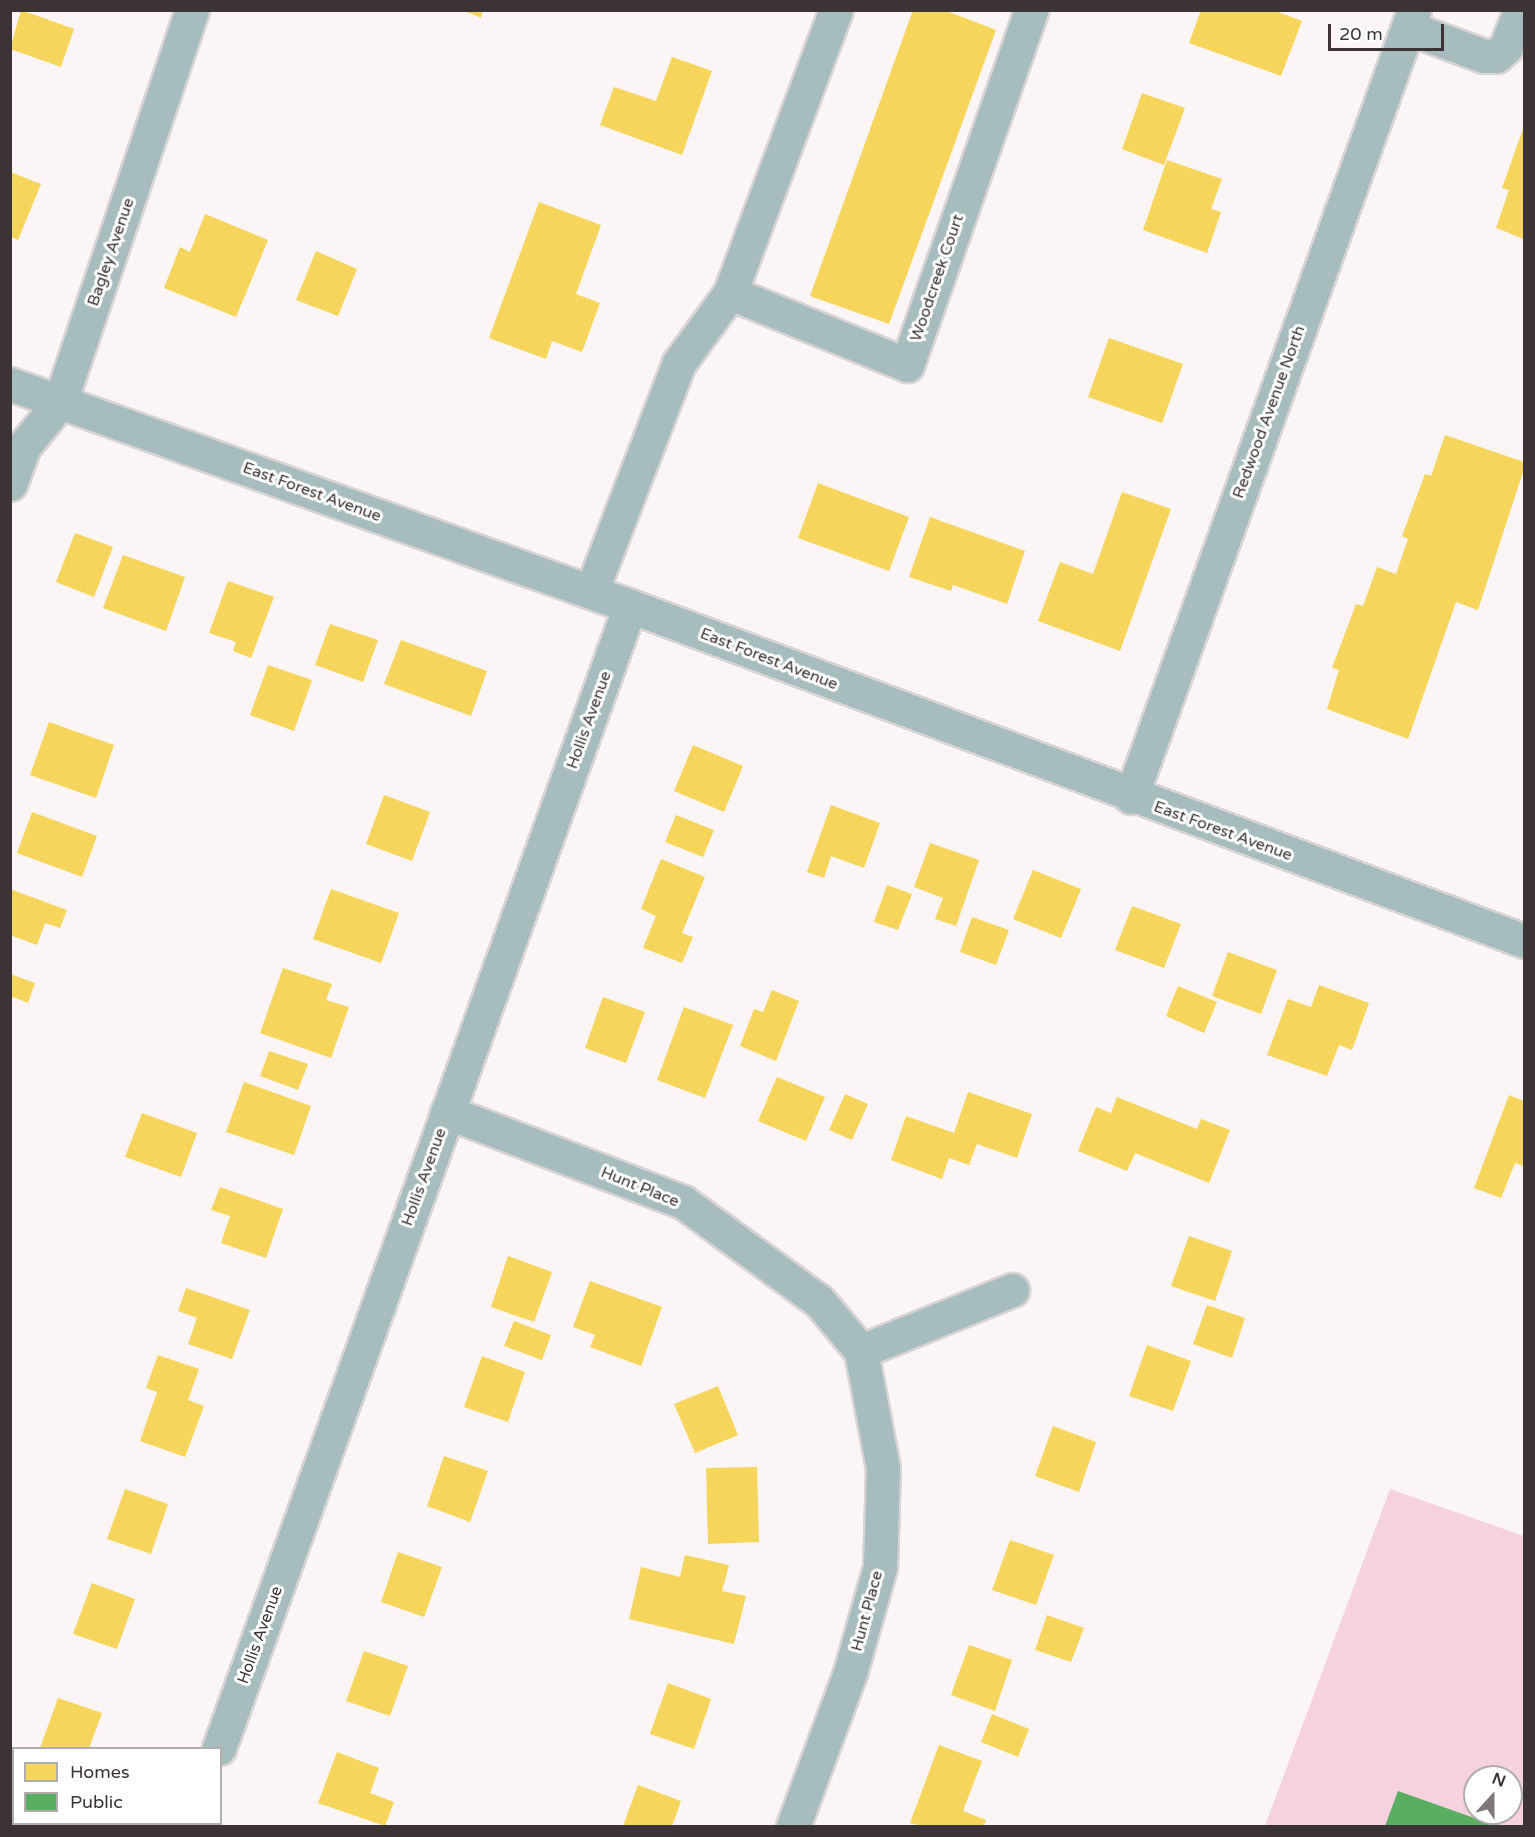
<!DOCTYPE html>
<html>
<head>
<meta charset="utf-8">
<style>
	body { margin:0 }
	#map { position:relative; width:1535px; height:1837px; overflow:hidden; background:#fcf5f7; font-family:"Varela Round",sans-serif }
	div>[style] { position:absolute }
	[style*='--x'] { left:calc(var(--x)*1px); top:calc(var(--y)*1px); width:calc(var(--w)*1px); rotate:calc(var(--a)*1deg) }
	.green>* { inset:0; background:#f5d2de }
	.homes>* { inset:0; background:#f6d55c }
	.public>* { inset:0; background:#5aae61 }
	.roads { filter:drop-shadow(2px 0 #d8d3d5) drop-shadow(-2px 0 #d8d3d5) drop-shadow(0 2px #d8d3d5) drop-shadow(0 -2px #d8d3d5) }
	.minor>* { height:33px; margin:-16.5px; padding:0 16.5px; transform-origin:16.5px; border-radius:16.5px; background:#a6bcbd }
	span { translate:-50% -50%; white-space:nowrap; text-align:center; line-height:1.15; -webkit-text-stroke:6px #fff; paint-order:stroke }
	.street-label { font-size:16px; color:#3b3336 }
	.frame { position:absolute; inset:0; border:12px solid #3b3336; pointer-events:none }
	.legend { position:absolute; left:12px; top:1747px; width:210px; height:78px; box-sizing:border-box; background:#fff; border:2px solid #b1adaf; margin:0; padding:8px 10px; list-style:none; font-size:18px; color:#3b3336 }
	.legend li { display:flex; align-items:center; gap:12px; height:30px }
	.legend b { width:30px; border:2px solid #b1adaf }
	.north { position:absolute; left:1463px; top:1765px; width:60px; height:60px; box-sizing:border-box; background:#fff; border:2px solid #b1adaf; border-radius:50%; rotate:21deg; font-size:16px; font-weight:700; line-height:24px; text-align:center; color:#3b3336 }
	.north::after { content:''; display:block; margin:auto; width:21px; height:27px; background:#7f777a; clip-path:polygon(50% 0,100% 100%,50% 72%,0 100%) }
	.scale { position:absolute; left:1328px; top:24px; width:116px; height:27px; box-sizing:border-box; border:3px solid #3b3336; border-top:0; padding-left:8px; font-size:18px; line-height:21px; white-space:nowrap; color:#3b3336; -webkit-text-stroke:4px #fff; paint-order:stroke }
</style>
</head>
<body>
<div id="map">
	<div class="green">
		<i style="clip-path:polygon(evenodd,1390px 1489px,1524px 1536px,1524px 1826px,1265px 1826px,1390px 1489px,1475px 1777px,1511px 1777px,1511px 1813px,1475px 1813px,1475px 1777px)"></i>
	</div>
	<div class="homes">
		<i style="clip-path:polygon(21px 10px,74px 29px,61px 67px,10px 49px)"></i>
		<i style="clip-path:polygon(462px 10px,483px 10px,481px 18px)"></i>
		<i style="clip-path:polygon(913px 10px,944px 10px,996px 30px,889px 324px,810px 296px)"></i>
		<i style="clip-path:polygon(1201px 10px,1273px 10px,1302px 21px,1281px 76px,1189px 43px)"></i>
		<i style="clip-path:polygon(672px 57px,712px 71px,682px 155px,600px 125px,614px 87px,656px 101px)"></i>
		<i style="clip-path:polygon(1142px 93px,1185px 108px,1164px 165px,1122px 149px)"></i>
		<i style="clip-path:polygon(1524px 126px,1524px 239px,1496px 228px,1509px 190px,1502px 188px)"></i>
		<i style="clip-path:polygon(1167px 160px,1222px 179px,1211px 209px,1221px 212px,1207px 253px,1143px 230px)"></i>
		<i style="clip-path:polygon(10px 172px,41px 184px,18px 240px,10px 236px)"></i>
		<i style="clip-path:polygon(539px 202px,601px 225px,576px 294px,600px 303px,582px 352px,552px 341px,546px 359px,489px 338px)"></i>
		<i style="clip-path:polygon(205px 214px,268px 240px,236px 317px,164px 288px,180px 247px,190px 252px)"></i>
		<i style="clip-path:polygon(316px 251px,357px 269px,338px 316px,296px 300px)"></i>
		<i style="clip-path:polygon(1109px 338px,1183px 364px,1162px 423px,1088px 397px)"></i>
		<i style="clip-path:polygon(1445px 435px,1524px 462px,1524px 469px,1478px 610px,1456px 602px,1408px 739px,1327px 709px,1339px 670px,1332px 668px,1356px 604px,1363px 606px,1377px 567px,1396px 574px,1408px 539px,1402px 536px,1425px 474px,1431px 476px)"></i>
		<i style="clip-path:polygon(818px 483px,909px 517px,889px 571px,798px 538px)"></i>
		<i style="clip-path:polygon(1122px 492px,1171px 509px,1120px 651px,1038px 621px,1060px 562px,1093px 574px)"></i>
		<i style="clip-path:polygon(930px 517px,1025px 551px,1007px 604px,953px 585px,951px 591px,909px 577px)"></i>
		<i style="clip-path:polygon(75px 533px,113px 547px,94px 597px,56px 582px)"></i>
		<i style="clip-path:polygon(123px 555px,185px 577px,166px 631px,103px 608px)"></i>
		<i style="clip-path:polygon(228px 581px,274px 597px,251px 658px,233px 651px,236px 642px,209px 633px)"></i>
		<i style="clip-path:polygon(330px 624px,378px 640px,363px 682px,315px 665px)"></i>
		<i style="clip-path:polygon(401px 640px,487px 671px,471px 716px,384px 684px)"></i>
		<i style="clip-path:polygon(268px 665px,312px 680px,294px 731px,250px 715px)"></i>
		<i style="clip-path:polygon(49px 722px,114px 745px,96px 798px,30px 775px)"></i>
		<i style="clip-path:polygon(693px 745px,743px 766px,724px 812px,674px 791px)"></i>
		<i style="clip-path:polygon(384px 795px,430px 812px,412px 861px,366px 844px)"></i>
		<i style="clip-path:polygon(831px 805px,880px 823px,864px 868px,831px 856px,824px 878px,807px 872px)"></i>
		<i style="clip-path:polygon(32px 812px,97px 836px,82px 877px,17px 853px)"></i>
		<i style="clip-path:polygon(676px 815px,714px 830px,703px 857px,665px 842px)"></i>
		<i style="clip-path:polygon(930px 843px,979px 860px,956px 926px,935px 919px,943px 898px,914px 887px)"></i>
		<i style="clip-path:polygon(661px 859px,705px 877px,682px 933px,693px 937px,682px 963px,643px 948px,656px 916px,641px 909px)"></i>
		<i style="clip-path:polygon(1033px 870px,1081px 889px,1061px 938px,1013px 919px)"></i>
		<i style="clip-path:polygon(887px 885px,912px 894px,898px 930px,874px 922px)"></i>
		<i style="clip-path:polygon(10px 889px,67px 910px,60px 928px,45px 923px,37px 945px,10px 935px)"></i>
		<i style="clip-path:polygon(331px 889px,399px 913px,381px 963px,313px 939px)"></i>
		<i style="clip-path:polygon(1132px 906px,1181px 924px,1164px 968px,1115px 950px)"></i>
		<i style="clip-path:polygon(972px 917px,1009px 930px,996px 965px,960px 952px)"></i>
		<i style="clip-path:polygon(1228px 952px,1277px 970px,1261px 1014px,1212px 996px)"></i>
		<i style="clip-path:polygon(283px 968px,332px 984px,326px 1000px,349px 1007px,331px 1058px,260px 1033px)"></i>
		<i style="clip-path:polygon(10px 974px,35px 983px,28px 1003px,10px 996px)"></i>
		<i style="clip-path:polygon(1319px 985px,1369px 1003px,1352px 1050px,1339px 1045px,1327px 1076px,1267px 1055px,1288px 999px,1311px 1007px)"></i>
		<i style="clip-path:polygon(1178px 986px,1217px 1002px,1204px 1033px,1166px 1016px)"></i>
		<i style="clip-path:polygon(772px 990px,799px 1001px,776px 1061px,740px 1046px,754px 1009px,763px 1012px)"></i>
		<i style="clip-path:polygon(603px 997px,645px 1012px,626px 1063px,585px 1048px)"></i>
		<i style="clip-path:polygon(684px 1007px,733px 1025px,705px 1098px,657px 1080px)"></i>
		<i style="clip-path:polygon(269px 1051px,308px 1064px,298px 1090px,260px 1076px)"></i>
		<i style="clip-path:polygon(777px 1077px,825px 1097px,806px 1141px,758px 1121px)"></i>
		<i style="clip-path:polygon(244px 1082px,311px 1106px,294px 1155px,226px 1132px)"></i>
		<i style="clip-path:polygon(968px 1092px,1032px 1114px,1017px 1158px,977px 1144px,969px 1165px,949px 1158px,942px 1179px,891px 1160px,906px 1116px,954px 1133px)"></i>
		<i style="clip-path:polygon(845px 1094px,868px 1104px,852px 1140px,829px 1130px)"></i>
		<i style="clip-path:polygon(1509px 1095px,1524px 1101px,1524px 1166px,1515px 1163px,1501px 1198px,1474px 1188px)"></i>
		<i style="clip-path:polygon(1117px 1097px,1197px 1129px,1201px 1119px,1230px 1130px,1209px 1183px,1135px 1153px,1127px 1171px,1078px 1151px,1096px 1107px,1111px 1113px)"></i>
		<i style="clip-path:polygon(142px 1113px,197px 1133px,181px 1177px,125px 1157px)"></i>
		<i style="clip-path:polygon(220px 1187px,283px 1209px,266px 1258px,221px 1243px,230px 1216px,211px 1210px)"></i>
		<i style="clip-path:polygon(1189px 1236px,1232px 1251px,1215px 1301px,1171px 1286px)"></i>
		<i style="clip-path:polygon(508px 1256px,552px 1272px,534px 1322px,491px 1307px)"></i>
		<i style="clip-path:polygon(590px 1281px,662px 1307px,641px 1366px,590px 1347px,595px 1335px,573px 1327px)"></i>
		<i style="clip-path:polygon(186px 1288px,250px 1310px,232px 1359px,188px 1344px,197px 1318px,178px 1311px)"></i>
		<i style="clip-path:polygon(1207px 1305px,1245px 1318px,1232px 1358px,1193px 1344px)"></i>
		<i style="clip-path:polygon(514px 1321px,551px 1335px,542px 1360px,504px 1346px)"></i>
		<i style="clip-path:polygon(1147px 1345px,1191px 1361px,1173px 1411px,1129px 1396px)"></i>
		<i style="clip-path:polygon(158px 1355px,199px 1369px,188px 1400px,204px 1406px,185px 1457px,140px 1441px,157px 1392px,146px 1388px)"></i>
		<i style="clip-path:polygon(482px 1356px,525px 1372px,508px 1422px,464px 1407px)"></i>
		<i style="clip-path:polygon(718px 1386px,738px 1435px,695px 1453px,674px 1404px)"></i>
		<i style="clip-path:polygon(1053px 1426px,1096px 1442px,1079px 1492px,1035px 1476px)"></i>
		<i style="clip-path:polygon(444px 1456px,488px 1471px,470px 1522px,427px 1506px)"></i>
		<i style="clip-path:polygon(757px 1467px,759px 1542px,708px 1544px,706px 1468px)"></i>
		<i style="clip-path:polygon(125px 1489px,168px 1504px,151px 1554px,107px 1539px)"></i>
		<i style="clip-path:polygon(1010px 1540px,1054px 1555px,1036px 1605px,992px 1590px)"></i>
		<i style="clip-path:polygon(398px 1552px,442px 1567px,424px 1617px,381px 1602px)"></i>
		<i style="clip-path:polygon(685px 1555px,729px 1565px,722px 1591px,746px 1596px,734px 1644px,629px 1619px,641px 1567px,680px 1577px)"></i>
		<i style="clip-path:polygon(92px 1583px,135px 1599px,117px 1649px,73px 1634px)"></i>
		<i style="clip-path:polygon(1047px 1615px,1084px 1628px,1071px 1662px,1035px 1650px)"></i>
		<i style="clip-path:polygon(969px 1645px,1012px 1660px,995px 1711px,951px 1695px)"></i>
		<i style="clip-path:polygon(364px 1651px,408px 1666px,390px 1716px,346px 1701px)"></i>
		<i style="clip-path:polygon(668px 1683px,711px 1699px,694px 1749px,650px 1734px)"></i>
		<i style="clip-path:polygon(58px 1698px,102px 1713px,89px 1748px,40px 1748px)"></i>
		<i style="clip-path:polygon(992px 1714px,1029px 1729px,1018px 1757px,981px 1742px)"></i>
		<i style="clip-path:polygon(939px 1745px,982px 1761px,963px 1811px,986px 1820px,984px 1826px,921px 1826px,910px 1823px)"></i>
		<i style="clip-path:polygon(337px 1752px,379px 1768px,370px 1793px,394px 1802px,385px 1826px,318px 1803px)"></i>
		<i style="clip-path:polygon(638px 1785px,681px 1801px,672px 1826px,623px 1826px)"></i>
		<i style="clip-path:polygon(14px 1805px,14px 1824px,56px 1824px,55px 1826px,10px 1826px)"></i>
	</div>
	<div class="public">
		<i style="clip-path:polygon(1398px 1791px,1497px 1826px,1385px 1826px)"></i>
	</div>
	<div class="roads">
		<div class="minor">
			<i style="--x:1409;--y:28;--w:80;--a:20.5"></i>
			<i style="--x:1484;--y:56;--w:12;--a:0"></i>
			<i style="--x:1496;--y:56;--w:13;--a:-42"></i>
			<i style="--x:1506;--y:47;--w:40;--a:-69"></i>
			<i style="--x:730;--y:293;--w:191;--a:22.1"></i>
			<i style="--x:907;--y:365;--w:376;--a:-70.7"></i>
			<i style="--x:10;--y:384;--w:659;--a:19.7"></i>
			<i style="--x:630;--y:606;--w:955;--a:20.54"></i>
			<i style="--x:10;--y:484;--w:40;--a:-69.8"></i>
			<i style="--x:24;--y:446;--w:57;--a:-50.7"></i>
			<i style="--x:60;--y:402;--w:414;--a:-71.4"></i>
			<i style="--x:591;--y:592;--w:245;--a:-69"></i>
			<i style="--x:679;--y:363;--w:87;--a:-53.9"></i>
			<i style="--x:730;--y:293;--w:302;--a:-69.5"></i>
			<i style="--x:1131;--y:797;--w:836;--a:-70.22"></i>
			<i style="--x:447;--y:1112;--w:253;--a:20.9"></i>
			<i style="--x:683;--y:1202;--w:168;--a:36.1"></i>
			<i style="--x:819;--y:1301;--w:65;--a:50"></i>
			<i style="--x:861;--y:1351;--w:119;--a:79.4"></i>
			<i style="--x:883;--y:1468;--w:99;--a:91.7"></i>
			<i style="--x:880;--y:1567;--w:110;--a:105.8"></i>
			<i style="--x:850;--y:1673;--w:163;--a:110.4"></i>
			<i style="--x:861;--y:1351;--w:163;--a:-22"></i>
			<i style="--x:219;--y:1748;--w:1214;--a:-70.21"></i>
			<i style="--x:191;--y:1826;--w:2;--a:-63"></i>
		</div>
	</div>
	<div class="street-label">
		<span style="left:111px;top:252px;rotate:-71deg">Bagley Avenue</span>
		<span style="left:937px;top:278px;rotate:-71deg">Woodcreek Court</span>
		<span style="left:1269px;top:412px;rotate:-70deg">Redwood Avenue North</span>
		<span style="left:312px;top:492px;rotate:20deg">East Forest Avenue</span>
		<span style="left:769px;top:659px;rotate:21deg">East Forest Avenue</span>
		<span style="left:589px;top:720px;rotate:-70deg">Hollis Avenue</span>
		<span style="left:1223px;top:831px;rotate:20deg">East Forest Avenue</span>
		<span style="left:424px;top:1177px;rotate:-70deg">Hollis Avenue</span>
		<span style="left:640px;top:1187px;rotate:22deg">Hunt Place</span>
		<span style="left:867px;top:1611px;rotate:-75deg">Hunt Place</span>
		<span style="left:260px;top:1635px;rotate:-70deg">Hollis Avenue</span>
	</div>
	<div class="frame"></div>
	<ul class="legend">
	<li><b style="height:16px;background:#f6d55c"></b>Homes</li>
	<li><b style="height:16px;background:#5aae61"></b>Public</li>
	</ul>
	<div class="north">N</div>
	<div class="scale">20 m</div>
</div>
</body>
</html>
